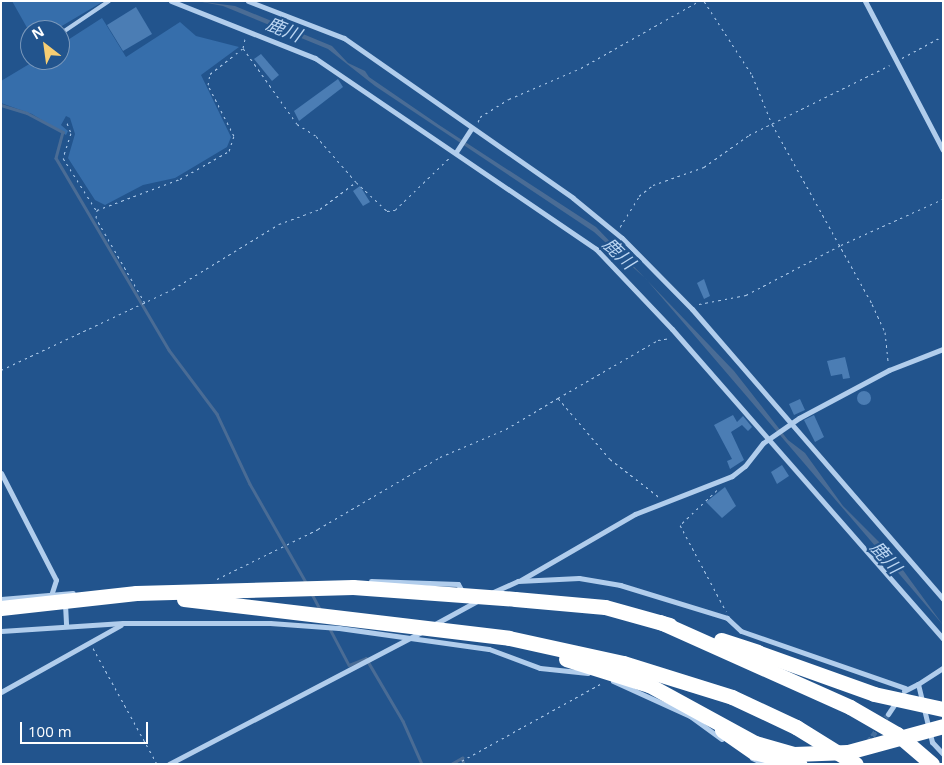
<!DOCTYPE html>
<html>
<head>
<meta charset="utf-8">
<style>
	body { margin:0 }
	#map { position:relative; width:944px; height:765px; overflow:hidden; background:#22548d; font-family:"Open Sans","Noto Sans JP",sans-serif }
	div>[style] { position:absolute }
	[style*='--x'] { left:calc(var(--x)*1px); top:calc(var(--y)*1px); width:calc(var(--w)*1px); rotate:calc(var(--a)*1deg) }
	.green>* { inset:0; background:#366eab }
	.water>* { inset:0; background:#4a6c95 }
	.stream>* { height:2.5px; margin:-1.25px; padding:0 1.25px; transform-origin:1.25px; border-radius:1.25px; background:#4a6c95 }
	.building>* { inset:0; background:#4b7db4 }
	.round { border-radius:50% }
	.street-tunnel>* { height:5px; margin-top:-2.5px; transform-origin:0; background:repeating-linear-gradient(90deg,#436e9e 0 5px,transparent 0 7.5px) }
	.path>* { height:1px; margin-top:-0.5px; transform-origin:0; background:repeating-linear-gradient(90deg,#b1cdec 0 2.5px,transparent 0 6.5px) }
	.lane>* { height:4px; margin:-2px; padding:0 2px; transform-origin:2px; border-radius:2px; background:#b1cdec }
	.street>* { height:5px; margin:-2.5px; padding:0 2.5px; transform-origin:2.5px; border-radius:2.5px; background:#b1cdec }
	.highway>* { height:15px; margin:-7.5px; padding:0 7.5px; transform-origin:7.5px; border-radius:7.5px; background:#fff }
	.highway-bridge>* { height:15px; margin:-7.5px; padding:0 7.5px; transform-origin:7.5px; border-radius:7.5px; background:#fff }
	span { translate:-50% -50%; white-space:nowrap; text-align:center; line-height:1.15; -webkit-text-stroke:4.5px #22548d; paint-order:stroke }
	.water-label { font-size:18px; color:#bdd7f3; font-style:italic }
	.frame { position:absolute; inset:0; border:2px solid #fff; pointer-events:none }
	.north { position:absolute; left:20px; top:20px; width:50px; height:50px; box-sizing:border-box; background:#22548d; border:1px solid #7a98bb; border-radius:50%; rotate:330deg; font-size:14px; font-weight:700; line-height:20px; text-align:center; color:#fff }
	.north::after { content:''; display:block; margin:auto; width:18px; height:22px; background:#f7ce73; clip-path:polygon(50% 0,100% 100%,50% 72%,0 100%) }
	.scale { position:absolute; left:20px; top:722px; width:128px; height:22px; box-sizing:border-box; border:2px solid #fff; border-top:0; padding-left:6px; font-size:15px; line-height:18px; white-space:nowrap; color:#fff; -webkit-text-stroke:4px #22548d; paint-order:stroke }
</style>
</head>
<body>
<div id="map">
	<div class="green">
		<i style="clip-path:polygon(12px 1px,104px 1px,55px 30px,30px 30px,30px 33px)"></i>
		<i style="clip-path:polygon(102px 18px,126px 57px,180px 22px,196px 36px,239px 47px,201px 75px,231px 137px,227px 147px,175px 178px,143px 185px,105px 205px,95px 200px,68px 158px,75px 134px,70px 118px,66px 116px,61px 125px,68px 131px,66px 135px,32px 114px,1px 103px,1px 81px,36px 60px,60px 60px,60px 45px)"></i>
	</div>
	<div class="water">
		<i style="clip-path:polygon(197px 1px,235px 6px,332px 46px,348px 63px,365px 71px,369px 77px,439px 125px,596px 227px,734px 371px,788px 440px,805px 453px,843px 506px,892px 555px,943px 625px,646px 279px,594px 232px,375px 86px,328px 49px,223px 6px)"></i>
	</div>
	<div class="stream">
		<i style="--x:1;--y:105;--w:27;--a:17"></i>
		<i style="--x:27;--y:113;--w:41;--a:27.8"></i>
		<i style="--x:63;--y:132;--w:27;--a:105"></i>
		<i style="--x:56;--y:158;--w:223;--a:59.5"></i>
		<i style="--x:169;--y:350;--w:80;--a:53.1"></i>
		<i style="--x:217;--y:414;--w:77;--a:64.8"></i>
		<i style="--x:250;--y:484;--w:113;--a:60.3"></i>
		<i style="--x:312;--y:594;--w:17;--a:62"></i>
		<i style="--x:329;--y:627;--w:43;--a:62.2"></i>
		<i style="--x:349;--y:665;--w:18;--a:-22"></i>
		<i style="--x:366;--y:658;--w:73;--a:59.6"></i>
		<i style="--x:403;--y:721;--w:47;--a:66.2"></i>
		<i style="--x:451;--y:764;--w:13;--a:-29"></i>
		<i style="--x:462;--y:758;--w:6;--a:72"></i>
	</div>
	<div class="building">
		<i style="clip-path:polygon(136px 7px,152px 34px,123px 51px,107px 25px)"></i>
		<i style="clip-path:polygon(261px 54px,279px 75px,272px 81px,254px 59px)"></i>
		<i style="clip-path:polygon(338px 79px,343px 87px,299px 121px,294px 111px)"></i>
		<i style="clip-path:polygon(360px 186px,370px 202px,363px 206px,353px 191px)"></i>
		<i style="clip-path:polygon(704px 279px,710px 296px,704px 299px,697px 283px)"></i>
		<i style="clip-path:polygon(845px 357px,850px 378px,843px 379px,842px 374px,831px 376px,827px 361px)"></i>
		<i class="round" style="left:857px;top:391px;width:14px;height:14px"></i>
		<i style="clip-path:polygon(800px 399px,805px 410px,794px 415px,789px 404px)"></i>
		<i style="clip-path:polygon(733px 415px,737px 422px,743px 416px,752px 427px,748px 431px,742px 425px,731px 432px,744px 460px,730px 469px,727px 461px,732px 459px,714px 425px)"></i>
		<i style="clip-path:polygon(814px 415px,824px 437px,815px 442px,804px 420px)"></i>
		<i style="clip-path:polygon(782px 465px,789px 476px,777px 484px,771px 472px)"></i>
		<i style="clip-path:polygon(725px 487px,736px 506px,722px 518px,706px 502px)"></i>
	</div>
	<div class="street-tunnel">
		<i style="--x:868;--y:742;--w:34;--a:-54"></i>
	</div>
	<div class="path">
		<i style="--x:704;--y:1;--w:88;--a:57"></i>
		<i style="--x:752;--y:75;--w:53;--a:67.8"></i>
		<i style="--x:772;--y:124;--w:206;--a:60.9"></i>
		<i style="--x:872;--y:304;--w:31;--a:65"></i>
		<i style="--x:885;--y:332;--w:30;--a:84"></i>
		<i style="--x:245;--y:39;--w:9;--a:103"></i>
		<i style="--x:243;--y:48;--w:93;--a:54.6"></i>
		<i style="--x:297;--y:124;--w:22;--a:32"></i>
		<i style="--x:316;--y:136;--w:61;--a:49"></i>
		<i style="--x:902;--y:58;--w:47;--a:-28.2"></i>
		<i style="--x:478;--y:122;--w:5;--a:-68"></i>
		<i style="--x:480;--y:117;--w:34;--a:-32"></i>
		<i style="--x:509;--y:99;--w:78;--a:-23.3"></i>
		<i style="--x:581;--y:68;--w:136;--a:-29.6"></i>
		<i style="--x:67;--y:123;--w:11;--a:68"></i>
		<i style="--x:71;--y:133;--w:26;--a:108"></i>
		<i style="--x:63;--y:158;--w:62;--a:57.6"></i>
		<i style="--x:620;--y:227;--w:36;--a:-58"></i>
		<i style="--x:639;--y:196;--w:18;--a:-38"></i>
		<i style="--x:653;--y:185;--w:54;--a:-19.4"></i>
		<i style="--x:704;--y:167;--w:55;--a:-35.4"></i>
		<i style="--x:749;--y:135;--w:157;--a:-26.4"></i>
		<i style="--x:145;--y:303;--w:98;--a:-120"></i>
		<i style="--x:96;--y:218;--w:8;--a:-83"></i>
		<i style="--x:97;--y:210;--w:89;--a:-20.5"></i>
		<i style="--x:180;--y:179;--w:56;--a:-29.7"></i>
		<i style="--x:229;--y:151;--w:16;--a:-72"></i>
		<i style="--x:234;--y:136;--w:57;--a:-117"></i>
		<i style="--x:208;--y:85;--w:11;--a:-80"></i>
		<i style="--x:210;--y:74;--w:42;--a:-38.2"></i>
		<i style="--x:699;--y:304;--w:48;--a:-10.8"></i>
		<i style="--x:746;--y:295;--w:107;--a:-27.8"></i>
		<i style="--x:841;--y:245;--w:112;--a:-24.3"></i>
		<i style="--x:1;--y:370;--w:190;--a:-25.2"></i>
		<i style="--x:173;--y:289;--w:124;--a:-31.5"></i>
		<i style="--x:279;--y:224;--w:44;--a:-20.1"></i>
		<i style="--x:320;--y:209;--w:45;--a:-36.9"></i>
		<i style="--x:356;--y:182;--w:42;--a:43.1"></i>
		<i style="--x:387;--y:211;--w:8;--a:-7"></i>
		<i style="--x:395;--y:210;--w:76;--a:-43.9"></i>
		<i style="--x:558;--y:398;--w:116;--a:-30.1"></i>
		<i style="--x:658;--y:340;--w:13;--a:-9"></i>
		<i style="--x:717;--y:490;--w:51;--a:136.6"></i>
		<i style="--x:680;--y:525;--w:98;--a:61.9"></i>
		<i style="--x:217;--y:579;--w:113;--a:-26.3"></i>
		<i style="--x:318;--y:529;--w:142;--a:-30.5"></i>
		<i style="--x:440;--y:457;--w:72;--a:-23"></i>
		<i style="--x:506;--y:429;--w:61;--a:-30.8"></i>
		<i style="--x:558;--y:398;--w:80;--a:49.6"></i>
		<i style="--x:610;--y:459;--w:62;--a:37.8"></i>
		<i style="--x:93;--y:648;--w:132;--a:61.1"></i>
		<i style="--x:456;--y:764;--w:167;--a:-29"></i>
	</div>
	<div class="lane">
		<i style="--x:60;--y:34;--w:59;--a:-34"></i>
	</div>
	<div class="street">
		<i style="--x:171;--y:1;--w:155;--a:21.6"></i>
		<i style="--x:315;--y:58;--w:340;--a:34.2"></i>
		<i style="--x:596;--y:249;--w:110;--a:46.5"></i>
		<i style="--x:672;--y:329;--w:412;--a:48.8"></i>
		<i style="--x:248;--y:1;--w:103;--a:21.1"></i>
		<i style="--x:344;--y:38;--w:279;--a:34.9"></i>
		<i style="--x:573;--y:198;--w:63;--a:39.2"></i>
		<i style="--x:622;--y:238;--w:100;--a:45.4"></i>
		<i style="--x:692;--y:309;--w:384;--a:49.1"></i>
		<i style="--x:865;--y:1;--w:168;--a:62.4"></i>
		<i style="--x:456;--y:152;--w:27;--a:-57"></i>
		<i style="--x:1;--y:473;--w:120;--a:62.8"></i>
		<i style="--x:56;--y:580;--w:16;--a:108"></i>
		<i style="--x:521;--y:580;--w:132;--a:-30.1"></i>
		<i style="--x:635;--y:514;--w:104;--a:-21.4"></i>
		<i style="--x:732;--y:476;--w:16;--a:-38"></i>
		<i style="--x:745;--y:466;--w:29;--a:-52"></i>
		<i style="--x:763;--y:443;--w:44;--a:-34.8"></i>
		<i style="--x:799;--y:418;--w:102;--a:-28.1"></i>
		<i style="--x:889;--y:370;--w:58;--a:-21.3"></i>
		<i style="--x:371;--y:581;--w:87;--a:2"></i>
		<i style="--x:458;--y:584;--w:10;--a:61"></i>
		<i style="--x:491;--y:593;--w:30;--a:-24"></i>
		<i style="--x:518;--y:581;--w:61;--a:-2.8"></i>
		<i style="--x:579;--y:578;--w:42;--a:9.7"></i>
		<i style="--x:620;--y:585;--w:112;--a:17.1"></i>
		<i style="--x:727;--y:618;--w:19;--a:43"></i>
		<i style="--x:741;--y:631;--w:174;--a:19.2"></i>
		<i style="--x:1;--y:599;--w:72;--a:-4.8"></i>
		<i style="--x:65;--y:604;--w:22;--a:87"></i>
		<i style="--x:435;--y:624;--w:48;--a:-28.7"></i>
		<i style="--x:1;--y:631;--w:122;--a:-3.8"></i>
		<i style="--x:123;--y:623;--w:147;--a:0"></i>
		<i style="--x:270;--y:623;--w:69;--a:4.1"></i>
		<i style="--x:339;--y:628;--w:151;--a:8"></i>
		<i style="--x:489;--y:649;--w:54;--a:20.4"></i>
		<i style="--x:540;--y:668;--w:48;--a:5.9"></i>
		<i style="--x:613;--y:681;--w:85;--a:24.4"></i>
		<i style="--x:690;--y:716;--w:39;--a:36"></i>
		<i style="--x:918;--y:684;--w:30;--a:-33"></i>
		<i style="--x:904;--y:691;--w:16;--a:-27"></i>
		<i style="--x:918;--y:684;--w:60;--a:76.4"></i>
		<i style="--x:932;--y:742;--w:16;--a:47"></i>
		<i style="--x:1;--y:692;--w:137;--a:-29.2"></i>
		<i style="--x:888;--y:714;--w:14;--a:-56"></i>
		<i style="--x:752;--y:758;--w:14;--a:25"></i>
		<i style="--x:169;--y:764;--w:287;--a:-27.6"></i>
	</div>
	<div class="highway">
		<i style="--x:515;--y:599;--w:90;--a:5.1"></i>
		<i style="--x:605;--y:607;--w:67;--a:15.5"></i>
		<i style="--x:660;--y:622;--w:208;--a:24.1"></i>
		<i style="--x:850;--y:707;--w:54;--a:29.9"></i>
		<i style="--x:897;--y:734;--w:46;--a:40.6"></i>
		<i style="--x:509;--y:638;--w:117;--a:12.4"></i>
		<i style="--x:623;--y:663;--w:114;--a:17.3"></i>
		<i style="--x:732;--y:697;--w:71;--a:25.1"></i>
		<i style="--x:796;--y:727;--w:70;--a:31.7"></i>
		<i style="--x:721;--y:640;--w:38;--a:18"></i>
		<i style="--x:722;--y:730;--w:39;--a:35"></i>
		<i style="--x:754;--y:752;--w:47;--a:14.9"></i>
	</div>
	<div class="highway-bridge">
		<i style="--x:184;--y:599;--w:327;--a:6.8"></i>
		<i style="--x:1;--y:608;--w:136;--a:-6.3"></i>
		<i style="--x:136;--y:593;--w:217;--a:-1.6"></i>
		<i style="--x:353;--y:587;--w:162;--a:4.2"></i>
		<i style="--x:757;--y:652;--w:124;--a:19.7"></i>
		<i style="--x:874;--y:694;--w:71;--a:12.3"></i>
		<i style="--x:566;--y:659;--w:87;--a:17.4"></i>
		<i style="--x:649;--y:685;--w:121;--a:28.7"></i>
		<i style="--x:755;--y:743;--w:41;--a:15.8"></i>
		<i style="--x:794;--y:754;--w:54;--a:-2.1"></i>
		<i style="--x:848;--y:752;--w:98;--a:-15.3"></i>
	</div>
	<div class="water-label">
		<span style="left:284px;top:29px;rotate:22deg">鹿川</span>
		<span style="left:619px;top:253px;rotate:44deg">鹿川</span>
		<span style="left:886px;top:557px;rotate:49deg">鹿川</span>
	</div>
	<div class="frame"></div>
	<div class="north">N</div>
	<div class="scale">100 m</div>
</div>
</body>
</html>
